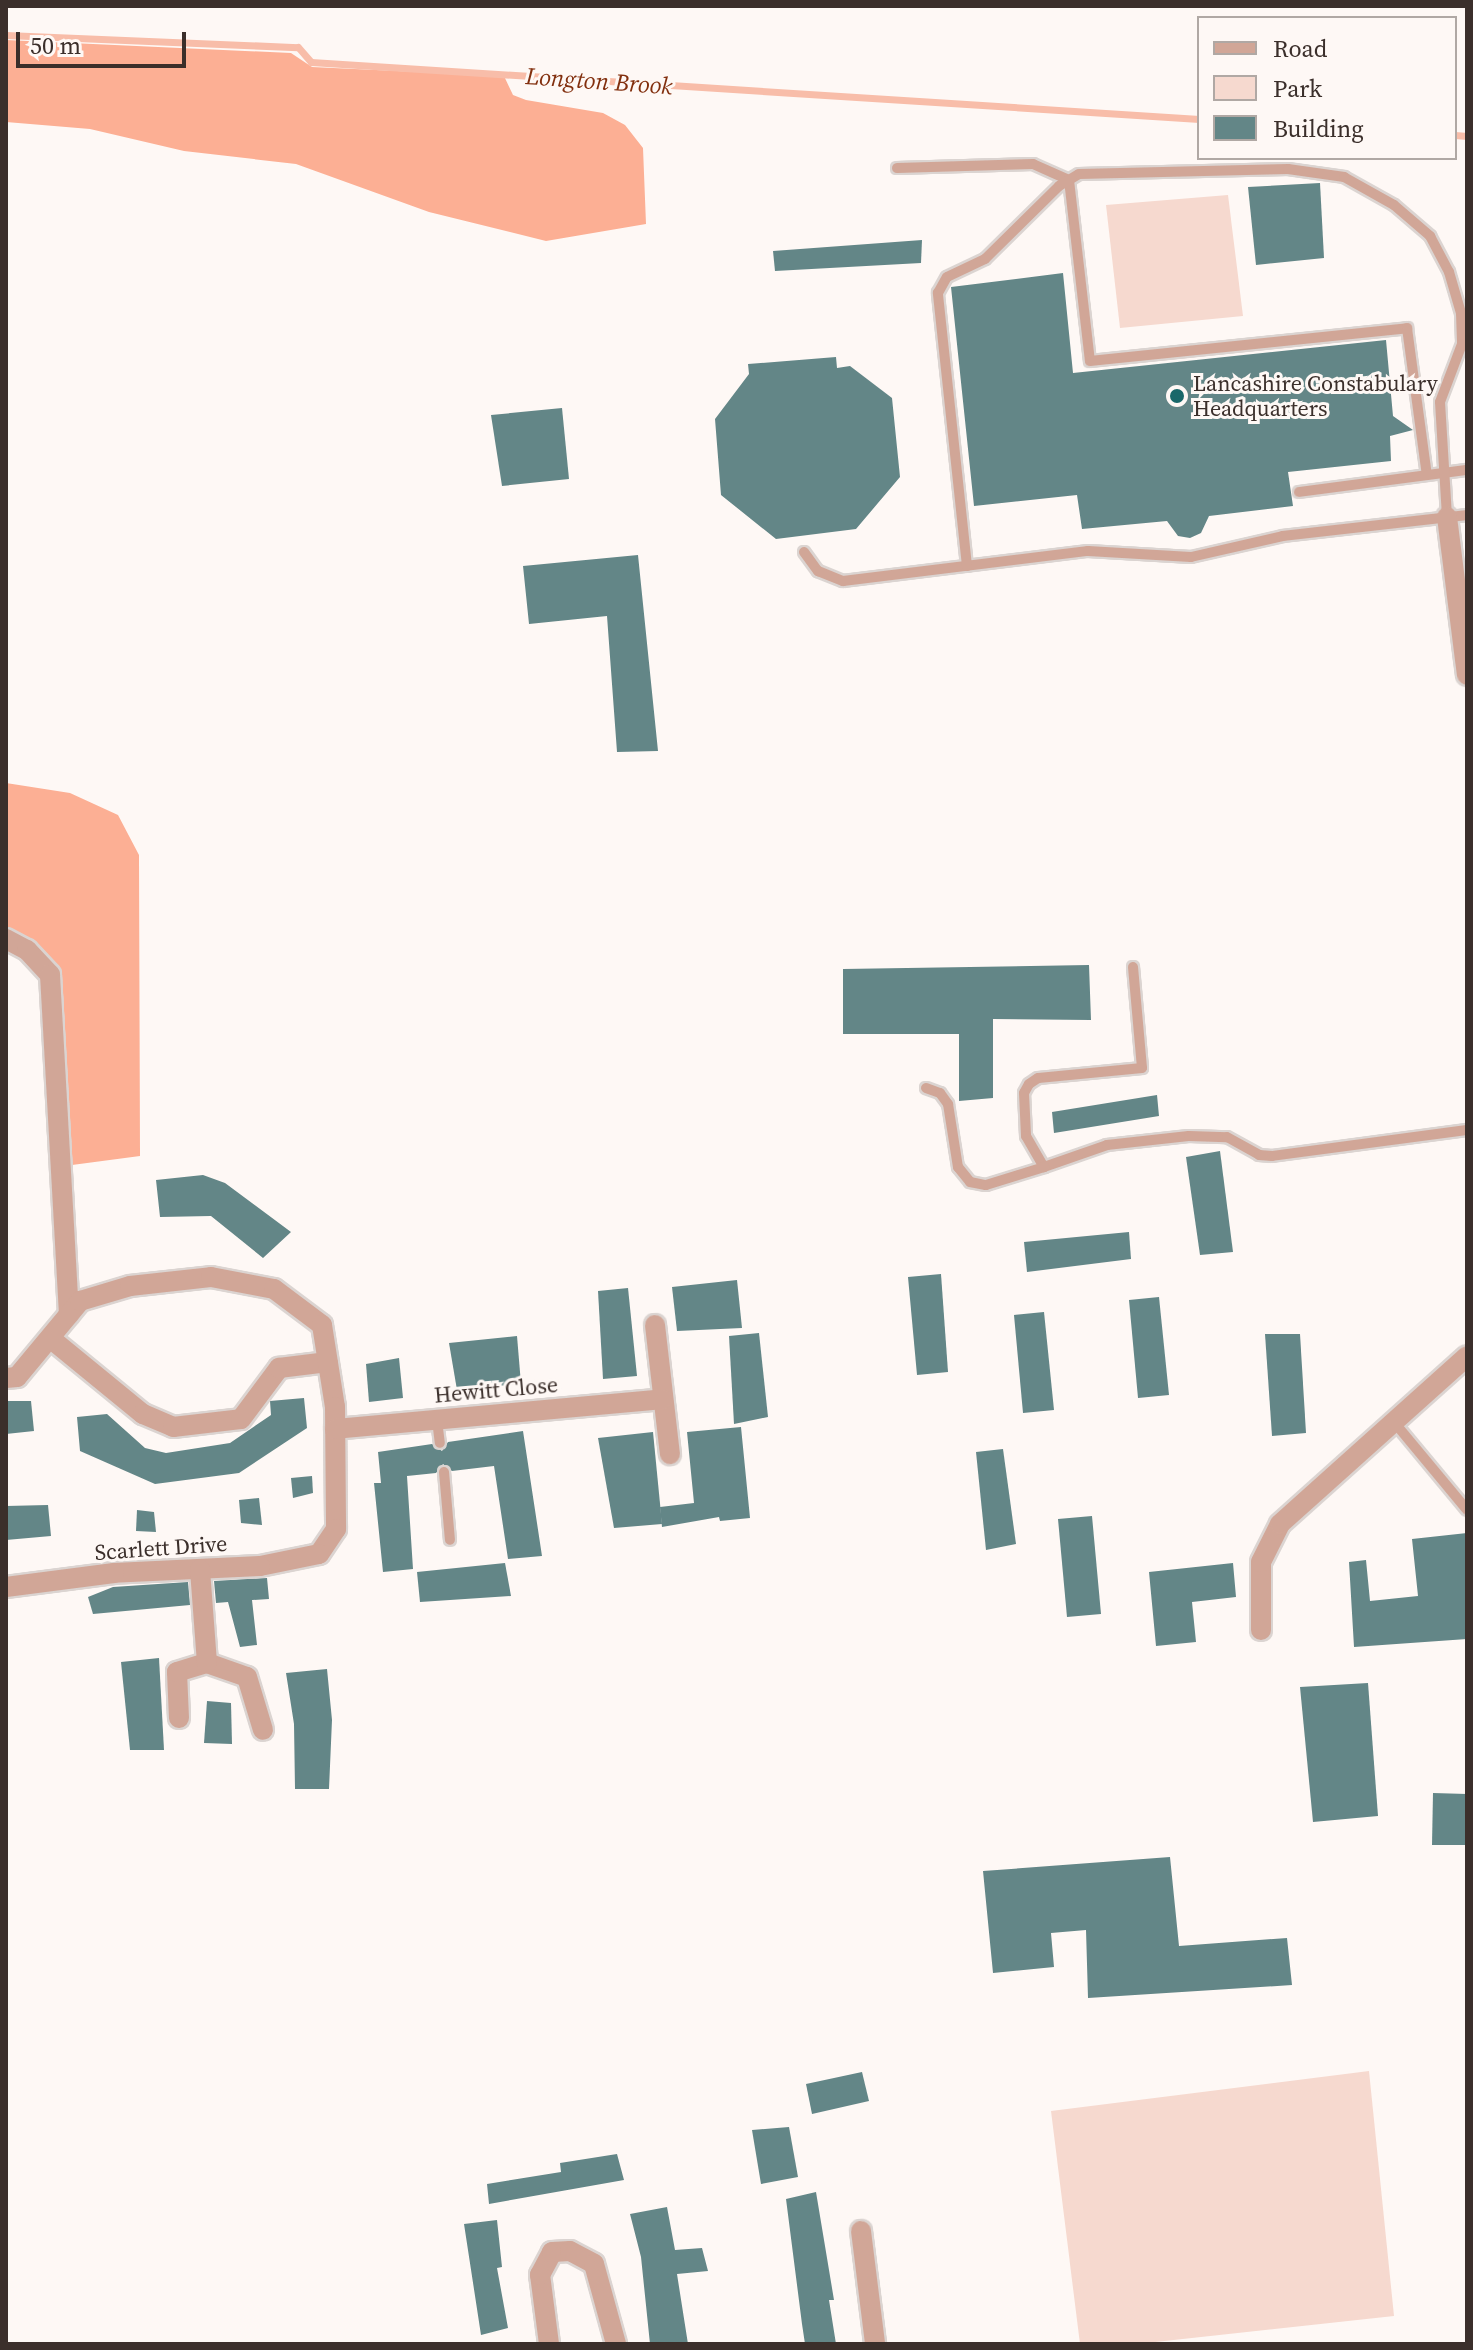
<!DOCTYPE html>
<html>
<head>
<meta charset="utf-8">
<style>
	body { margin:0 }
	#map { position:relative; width:1473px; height:2350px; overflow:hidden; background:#fef8f5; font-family:"Source Serif 4",serif }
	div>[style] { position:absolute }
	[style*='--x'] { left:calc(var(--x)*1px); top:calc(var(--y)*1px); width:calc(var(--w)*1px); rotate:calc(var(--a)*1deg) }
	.green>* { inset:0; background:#f6d9cf }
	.forest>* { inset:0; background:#fcaf94 }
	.stream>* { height:7px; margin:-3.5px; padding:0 3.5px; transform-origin:3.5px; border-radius:3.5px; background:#f8bda9 }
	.building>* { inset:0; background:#638687 }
	.roads { filter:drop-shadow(2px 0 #dbd4d1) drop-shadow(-2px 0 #dbd4d1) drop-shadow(0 2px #dbd4d1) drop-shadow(0 -2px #dbd4d1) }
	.lane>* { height:10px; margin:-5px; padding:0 5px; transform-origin:5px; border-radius:5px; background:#d1a697 }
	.street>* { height:20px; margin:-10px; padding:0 10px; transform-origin:10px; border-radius:10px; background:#d1a697 }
	.dots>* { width:22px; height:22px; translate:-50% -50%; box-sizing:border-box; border:4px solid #fef8f5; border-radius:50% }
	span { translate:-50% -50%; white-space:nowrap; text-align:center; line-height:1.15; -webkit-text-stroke:6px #fef8f5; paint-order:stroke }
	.poi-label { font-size:22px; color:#3b2f2b }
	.left { translate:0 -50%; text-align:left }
	.street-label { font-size:22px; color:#3b2f2b }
	.water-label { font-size:24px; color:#822f0e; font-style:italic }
	.frame { position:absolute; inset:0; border:8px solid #3b2f2b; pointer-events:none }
	.legend { position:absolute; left:1197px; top:16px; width:260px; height:144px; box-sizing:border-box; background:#fef8f5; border:2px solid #b0a8a4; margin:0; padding:10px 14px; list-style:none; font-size:24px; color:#3b2f2b }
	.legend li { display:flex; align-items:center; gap:16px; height:40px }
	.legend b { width:40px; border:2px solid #b0a8a4 }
	.scale { position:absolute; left:16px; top:32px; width:170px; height:36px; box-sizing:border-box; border:4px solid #3b2f2b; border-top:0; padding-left:10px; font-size:24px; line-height:28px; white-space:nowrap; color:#3b2f2b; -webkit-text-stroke:6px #fef8f5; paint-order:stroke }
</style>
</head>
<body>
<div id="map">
	<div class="green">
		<i style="clip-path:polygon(1228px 195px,1243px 316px,1120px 328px,1106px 205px)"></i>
		<i style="clip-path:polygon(1369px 2071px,1394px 2316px,1137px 2344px,1080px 2344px,1051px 2111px)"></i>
	</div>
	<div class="forest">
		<i style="clip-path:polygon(6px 40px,291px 53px,312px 67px,504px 76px,513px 95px,526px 100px,603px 113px,625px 125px,643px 148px,646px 224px,546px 241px,429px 212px,296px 164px,184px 151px,90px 129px,6px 122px)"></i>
		<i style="clip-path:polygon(6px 783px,70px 793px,118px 815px,139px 855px,140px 1156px,72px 1165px,59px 980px,6px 931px)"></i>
	</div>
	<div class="stream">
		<i style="--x:6;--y:35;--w:292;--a:2.4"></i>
		<i style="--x:298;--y:47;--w:20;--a:49"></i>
		<i style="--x:311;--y:62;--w:890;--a:3.67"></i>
		<i style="--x:1455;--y:135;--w:12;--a:5"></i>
	</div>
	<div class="building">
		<i style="clip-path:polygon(1320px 183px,1324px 258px,1256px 265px,1248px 187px)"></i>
		<i style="clip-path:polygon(922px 240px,921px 263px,775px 271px,773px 251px)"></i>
		<i style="clip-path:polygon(1063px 273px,1073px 373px,1386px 340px,1393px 416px,1413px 430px,1390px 436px,1391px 461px,1288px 472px,1293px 506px,1209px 516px,1201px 533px,1190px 538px,1178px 536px,1167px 521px,1082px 529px,1077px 495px,974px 506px,951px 287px)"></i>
		<i style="clip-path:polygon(836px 357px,837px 368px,850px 366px,892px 398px,900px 477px,856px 529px,776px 539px,721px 495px,715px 419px,749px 374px,748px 364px)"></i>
		<i style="clip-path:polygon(562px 408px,569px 479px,502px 486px,491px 415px)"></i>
		<i style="clip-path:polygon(638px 555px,658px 751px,617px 752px,607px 616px,529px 624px,523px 566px)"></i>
		<i style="clip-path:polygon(1089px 965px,1091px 1020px,993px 1019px,993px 1098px,959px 1101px,959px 1034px,843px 1034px,843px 969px)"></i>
		<i style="clip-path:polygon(1157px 1095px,1159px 1116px,1054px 1133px,1052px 1112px)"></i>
		<i style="clip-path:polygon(1220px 1151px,1233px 1252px,1200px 1255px,1186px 1157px)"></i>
		<i style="clip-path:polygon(203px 1175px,225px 1183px,291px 1232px,263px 1258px,211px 1216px,160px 1217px,156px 1180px)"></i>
		<i style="clip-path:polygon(1129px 1232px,1131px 1259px,1027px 1272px,1024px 1242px)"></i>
		<i style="clip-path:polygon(941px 1274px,948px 1372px,917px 1375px,908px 1277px)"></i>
		<i style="clip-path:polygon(737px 1280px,742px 1328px,677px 1331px,672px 1287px)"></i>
		<i style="clip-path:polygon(628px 1288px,637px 1376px,603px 1379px,598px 1291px)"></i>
		<i style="clip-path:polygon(1159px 1297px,1169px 1395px,1138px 1398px,1129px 1300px)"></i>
		<i style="clip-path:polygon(1044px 1312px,1054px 1410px,1023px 1413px,1014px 1315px)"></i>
		<i style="clip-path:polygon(759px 1333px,768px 1417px,734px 1424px,729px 1336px)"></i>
		<i style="clip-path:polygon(1265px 1334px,1300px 1334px,1306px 1433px,1272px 1436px)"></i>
		<i style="clip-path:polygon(517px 1336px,521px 1384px,457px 1390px,449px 1343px)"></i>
		<i style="clip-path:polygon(399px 1358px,403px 1398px,369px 1402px,366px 1364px)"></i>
		<i style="clip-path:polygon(304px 1398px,307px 1428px,239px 1473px,155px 1484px,80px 1451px,77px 1417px,107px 1414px,145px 1448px,166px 1453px,230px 1443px,271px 1415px,270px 1401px)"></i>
		<i style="clip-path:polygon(6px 1401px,31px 1401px,34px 1431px,6px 1434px)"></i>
		<i style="clip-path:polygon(741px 1427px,750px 1518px,720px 1521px,719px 1517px,662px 1527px,660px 1507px,694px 1503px,687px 1432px)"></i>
		<i style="clip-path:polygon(523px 1431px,542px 1556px,508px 1559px,494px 1466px,452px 1471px,443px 1464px,436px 1473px,407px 1476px,413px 1569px,383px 1572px,374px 1483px,381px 1483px,378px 1452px,432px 1444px,442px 1451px,448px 1442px)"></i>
		<i style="clip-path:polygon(653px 1432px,662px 1524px,614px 1528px,598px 1438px)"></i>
		<i style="clip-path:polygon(1003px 1449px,1016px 1544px,986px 1550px,976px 1452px)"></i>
		<i style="clip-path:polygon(312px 1476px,313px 1493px,293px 1498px,291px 1478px)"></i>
		<i style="clip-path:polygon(259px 1498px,262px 1525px,241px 1523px,239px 1500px)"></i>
		<i style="clip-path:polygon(48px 1505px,51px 1536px,6px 1540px,6px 1506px)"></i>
		<i style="clip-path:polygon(137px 1510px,154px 1512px,156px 1532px,136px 1531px)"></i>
		<i style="clip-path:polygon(1092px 1516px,1101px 1614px,1067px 1617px,1058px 1519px)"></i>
		<i style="clip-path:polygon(1467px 1533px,1467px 1639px,1354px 1647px,1349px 1562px,1366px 1560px,1370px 1601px,1418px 1596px,1412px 1539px)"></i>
		<i style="clip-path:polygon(505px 1563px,511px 1596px,420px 1602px,417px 1572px)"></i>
		<i style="clip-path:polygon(1233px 1563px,1236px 1597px,1192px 1602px,1196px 1642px,1156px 1646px,1149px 1572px)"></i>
		<i style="clip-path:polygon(267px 1578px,269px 1599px,252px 1600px,257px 1645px,240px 1647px,228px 1602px,216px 1603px,214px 1581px)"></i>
		<i style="clip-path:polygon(188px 1582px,190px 1605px,93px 1614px,88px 1597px,113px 1587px)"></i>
		<i style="clip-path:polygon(159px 1658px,164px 1750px,130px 1750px,121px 1662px)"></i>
		<i style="clip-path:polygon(327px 1669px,332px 1720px,329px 1789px,295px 1789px,294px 1724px,286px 1673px)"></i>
		<i style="clip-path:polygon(1368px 1683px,1378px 1816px,1313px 1822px,1300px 1687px)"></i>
		<i style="clip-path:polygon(207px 1701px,231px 1703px,232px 1744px,204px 1743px)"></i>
		<i style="clip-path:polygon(1433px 1793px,1467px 1794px,1467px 1845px,1432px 1845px)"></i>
		<i style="clip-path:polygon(1170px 1857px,1179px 1946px,1287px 1938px,1292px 1985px,1088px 1998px,1086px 1930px,1051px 1933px,1054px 1967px,993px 1973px,983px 1871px)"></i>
		<i style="clip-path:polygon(862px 2072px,869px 2101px,812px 2114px,806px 2084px)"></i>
		<i style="clip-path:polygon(789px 2127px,798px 2177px,761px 2184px,752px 2130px)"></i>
		<i style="clip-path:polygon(617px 2154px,624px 2180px,489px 2204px,487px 2184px,561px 2172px,560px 2163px)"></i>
		<i style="clip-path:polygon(816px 2192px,834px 2300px,829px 2300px,836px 2344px,805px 2344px,802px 2324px,786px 2199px)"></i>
		<i style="clip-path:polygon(667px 2207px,675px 2250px,702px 2248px,708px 2271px,677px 2274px,688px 2344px,650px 2344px,641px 2257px,630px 2214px)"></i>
		<i style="clip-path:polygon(497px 2220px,502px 2267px,497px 2268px,508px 2328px,481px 2335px,464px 2224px)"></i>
	</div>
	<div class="roads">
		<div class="lane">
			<i style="--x:897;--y:168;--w:136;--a:-1.7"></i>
			<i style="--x:1033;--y:164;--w:39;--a:24"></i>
			<i style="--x:1069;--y:180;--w:182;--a:83.4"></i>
			<i style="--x:1090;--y:361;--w:319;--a:-5.9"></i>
			<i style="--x:1407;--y:328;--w:148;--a:82.3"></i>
			<i style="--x:1299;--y:492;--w:169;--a:-7.5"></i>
			<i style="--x:804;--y:552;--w:24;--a:54"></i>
			<i style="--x:818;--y:571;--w:27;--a:22"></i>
			<i style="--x:843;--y:581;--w:247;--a:-7"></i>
			<i style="--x:1088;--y:551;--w:103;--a:3.3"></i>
			<i style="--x:1191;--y:557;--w:94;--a:-12.9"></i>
			<i style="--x:1283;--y:536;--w:185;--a:-6.5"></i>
			<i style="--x:967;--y:566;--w:275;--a:-96.1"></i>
			<i style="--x:938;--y:293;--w:18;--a:-61"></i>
			<i style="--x:947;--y:277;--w:42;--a:-25.3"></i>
			<i style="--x:985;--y:259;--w:104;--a:-44.6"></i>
			<i style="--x:1059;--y:186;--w:23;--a:-31"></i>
			<i style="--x:1079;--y:174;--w:209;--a:-1.4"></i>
			<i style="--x:1288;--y:169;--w:57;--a:8.1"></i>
			<i style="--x:1344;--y:177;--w:57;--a:29.2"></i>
			<i style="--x:1394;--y:205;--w:48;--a:40.7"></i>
			<i style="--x:1430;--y:236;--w:41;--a:62.2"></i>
			<i style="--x:1449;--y:272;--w:43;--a:73.7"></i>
			<i style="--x:1461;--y:313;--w:31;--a:88"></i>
			<i style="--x:1462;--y:344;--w:62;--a:110.8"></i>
			<i style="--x:1440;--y:402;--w:115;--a:86.5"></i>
			<i style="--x:1133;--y:967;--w:101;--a:84.9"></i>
			<i style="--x:1142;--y:1068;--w:104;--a:174.5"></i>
			<i style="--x:1038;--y:1078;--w:11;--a:146"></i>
			<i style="--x:1029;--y:1084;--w:10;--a:119"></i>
			<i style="--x:1024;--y:1093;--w:43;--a:87.3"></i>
			<i style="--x:1026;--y:1136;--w:36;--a:60"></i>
			<i style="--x:1044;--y:1167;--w:67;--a:-19.2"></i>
			<i style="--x:1107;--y:1145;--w:82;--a:-6.3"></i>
			<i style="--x:1189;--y:1136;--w:38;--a:2"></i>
			<i style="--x:1227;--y:1137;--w:37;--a:29"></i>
			<i style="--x:1259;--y:1155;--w:13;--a:4"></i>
			<i style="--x:1272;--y:1156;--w:197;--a:-7.6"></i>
			<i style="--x:926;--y:1088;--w:15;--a:20"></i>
			<i style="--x:940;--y:1093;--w:14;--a:54"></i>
			<i style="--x:948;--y:1104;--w:64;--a:81"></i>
			<i style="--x:958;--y:1167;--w:19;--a:51"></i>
			<i style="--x:970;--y:1182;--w:16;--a:11"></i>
			<i style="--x:986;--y:1185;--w:61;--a:-17.2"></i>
			<i style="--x:437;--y:1420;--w:23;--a:83"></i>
			<i style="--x:1394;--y:1422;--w:114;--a:50.3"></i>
			<i style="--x:444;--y:1472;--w:68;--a:85"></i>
		</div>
		<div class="street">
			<i style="--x:1447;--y:517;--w:159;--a:82.8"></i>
			<i style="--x:6;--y:939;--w:24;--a:28"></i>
			<i style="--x:27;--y:950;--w:34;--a:47"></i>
			<i style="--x:50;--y:975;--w:340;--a:86.8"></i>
			<i style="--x:655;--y:1325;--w:130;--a:83.4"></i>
			<i style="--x:50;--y:1338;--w:120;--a:39.3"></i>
			<i style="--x:143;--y:1414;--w:33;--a:23"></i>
			<i style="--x:173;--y:1427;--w:68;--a:-6.7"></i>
			<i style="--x:241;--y:1419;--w:64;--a:-53.3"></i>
			<i style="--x:279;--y:1368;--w:49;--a:-7"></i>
			<i style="--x:6;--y:1378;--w:11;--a:-5"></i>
			<i style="--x:17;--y:1377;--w:99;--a:-50.3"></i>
			<i style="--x:80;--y:1301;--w:52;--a:-16.7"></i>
			<i style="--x:130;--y:1286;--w:81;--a:-6.3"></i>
			<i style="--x:211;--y:1277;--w:64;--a:10.8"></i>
			<i style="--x:274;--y:1289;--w:60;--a:36.9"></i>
			<i style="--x:322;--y:1325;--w:83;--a:81"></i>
			<i style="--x:335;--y:1407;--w:122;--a:89.5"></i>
			<i style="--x:336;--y:1529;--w:30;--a:124"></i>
			<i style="--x:319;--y:1554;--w:60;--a:168.5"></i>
			<i style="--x:260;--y:1566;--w:146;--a:177.3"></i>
			<i style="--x:114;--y:1573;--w:109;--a:172.6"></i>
			<i style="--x:335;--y:1429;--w:328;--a:-5.2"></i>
			<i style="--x:1261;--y:1630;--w:68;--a:-90"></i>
			<i style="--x:1261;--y:1562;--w:42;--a:-63.4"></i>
			<i style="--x:1280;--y:1524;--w:251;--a:-41.9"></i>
			<i style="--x:207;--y:1663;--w:42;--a:19.3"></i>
			<i style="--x:247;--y:1677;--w:55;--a:73.2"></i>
			<i style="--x:179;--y:1718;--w:46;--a:-92.5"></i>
			<i style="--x:177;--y:1672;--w:31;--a:-17"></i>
			<i style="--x:207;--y:1663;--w:94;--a:-94.3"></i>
			<i style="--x:861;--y:2231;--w:114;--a:82.9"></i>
			<i style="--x:549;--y:2344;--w:70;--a:-97.4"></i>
			<i style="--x:540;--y:2275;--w:26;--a:-62"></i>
			<i style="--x:552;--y:2252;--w:18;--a:-3"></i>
			<i style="--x:570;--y:2251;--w:27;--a:28"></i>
			<i style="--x:594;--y:2264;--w:83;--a:74.6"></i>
		</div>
	</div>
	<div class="dots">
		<i style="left:1177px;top:396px;background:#1a686a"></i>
	</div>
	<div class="poi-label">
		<span class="left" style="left:1193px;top:396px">Lancashire Constabulary<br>Headquarters</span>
	</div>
	<div class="street-label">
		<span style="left:496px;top:1390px;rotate:-5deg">Hewitt Close</span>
		<span style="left:161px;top:1548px;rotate:-4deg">Scarlett Drive</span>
	</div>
	<div class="water-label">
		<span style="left:599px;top:81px;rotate:4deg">Longton Brook</span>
	</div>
	<div class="frame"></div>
	<ul class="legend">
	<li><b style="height:10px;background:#d1a697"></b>Road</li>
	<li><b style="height:22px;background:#f6d9cf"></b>Park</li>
	<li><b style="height:22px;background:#638687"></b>Building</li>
	</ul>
	<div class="scale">50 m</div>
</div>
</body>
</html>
